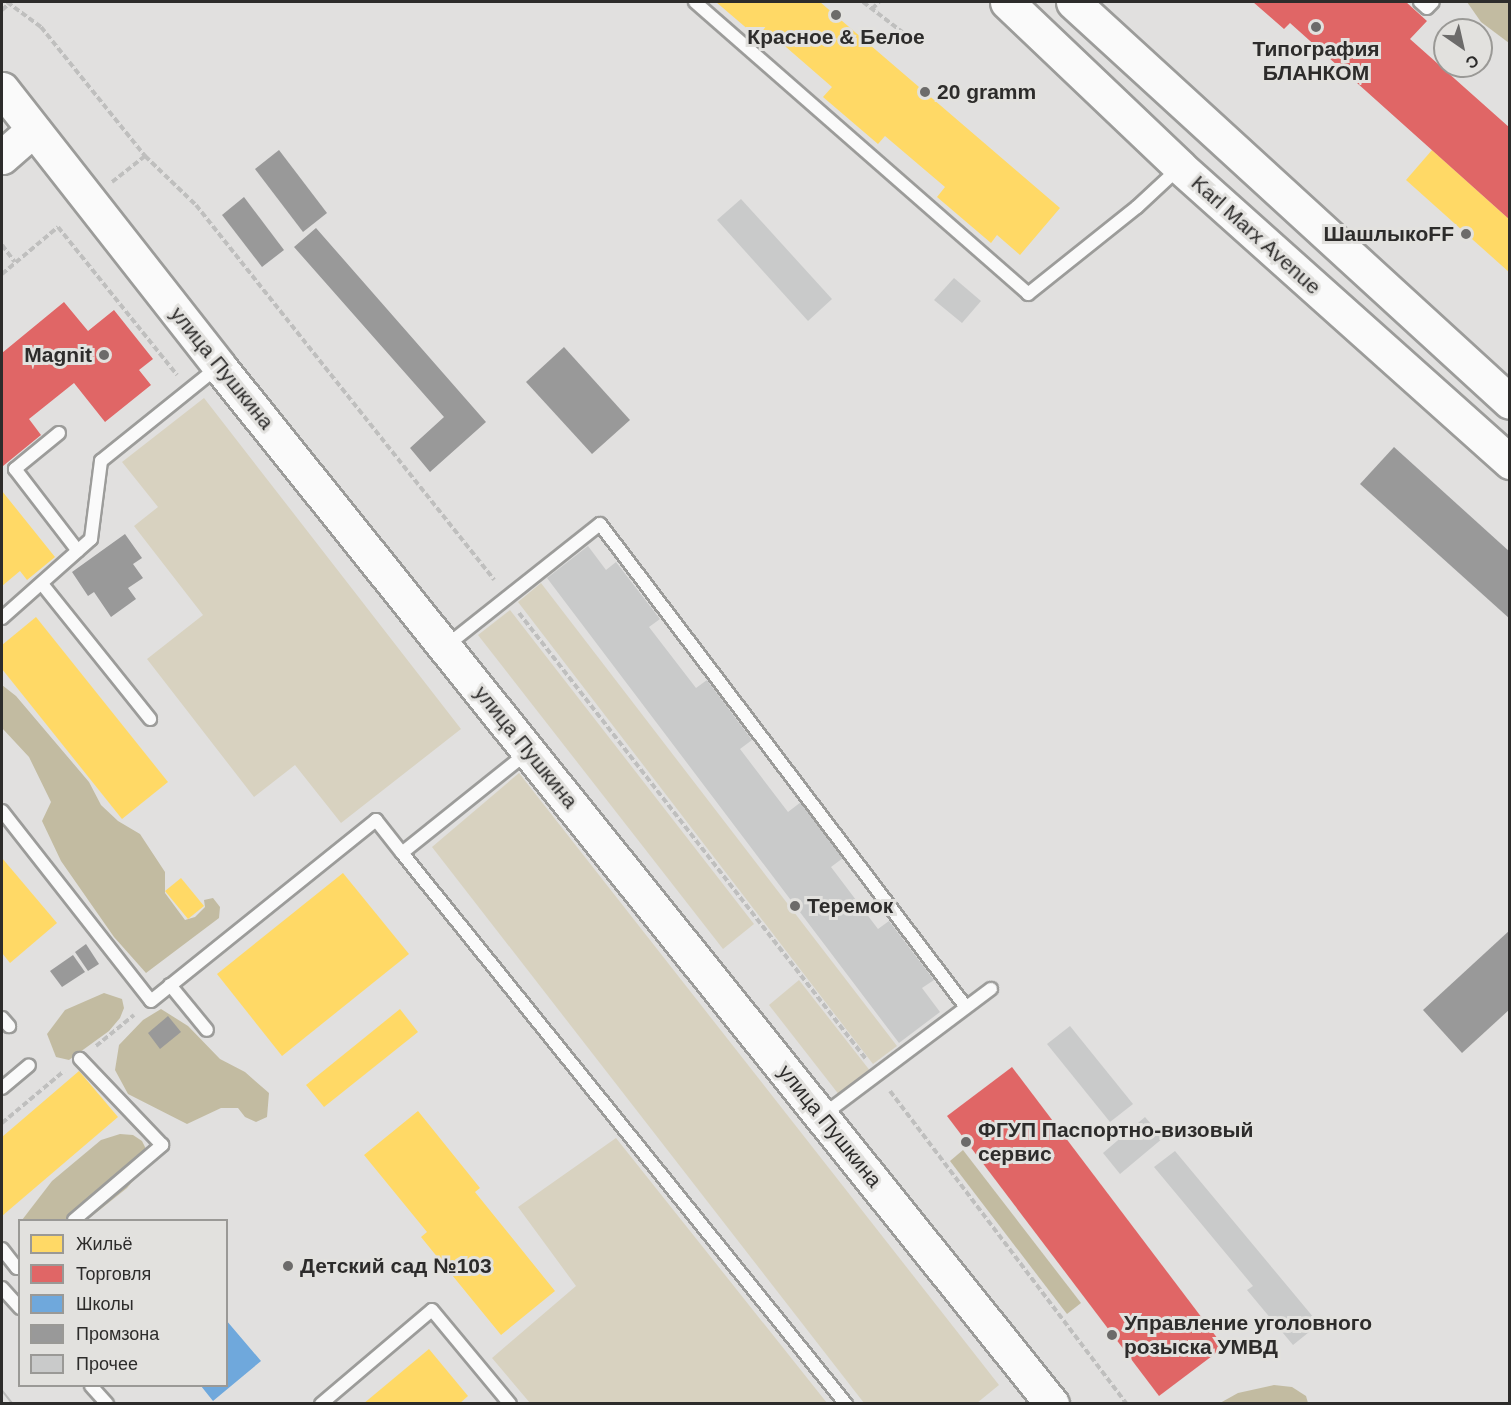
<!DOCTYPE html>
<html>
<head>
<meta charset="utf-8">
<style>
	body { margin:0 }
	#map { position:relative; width:1511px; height:1405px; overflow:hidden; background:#e1e0df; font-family:Helvetica,sans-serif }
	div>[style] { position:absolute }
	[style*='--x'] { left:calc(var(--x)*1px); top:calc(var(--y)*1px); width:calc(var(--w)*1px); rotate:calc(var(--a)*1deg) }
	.green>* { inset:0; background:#d8d2c0 }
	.forest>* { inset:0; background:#c2bba1 }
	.homes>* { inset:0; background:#ffd966 }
	.shops>* { inset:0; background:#e06666 }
	.schools>* { inset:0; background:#6fa8dc }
	.industry>* { inset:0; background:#999 }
	.building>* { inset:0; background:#c9caca }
	.path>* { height:4px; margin-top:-2px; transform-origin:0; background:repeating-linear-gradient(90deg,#bfbfbe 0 6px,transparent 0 9px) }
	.roads { filter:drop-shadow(2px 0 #9c9c9a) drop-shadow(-2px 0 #9c9c9a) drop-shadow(0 2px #9c9c9a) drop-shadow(0 -2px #9c9c9a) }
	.lane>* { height:12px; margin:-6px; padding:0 6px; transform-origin:6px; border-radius:6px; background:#fafafa }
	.secondary>* { height:33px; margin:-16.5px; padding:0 16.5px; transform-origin:16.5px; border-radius:16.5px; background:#fafafa }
	.primary>* { height:33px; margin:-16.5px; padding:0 16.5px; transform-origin:16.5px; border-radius:16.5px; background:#fafafa }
	.tram>* { height:1.5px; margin:-0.75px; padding:0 0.75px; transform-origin:0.75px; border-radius:0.75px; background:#bcbcbb }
	.dots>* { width:16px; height:16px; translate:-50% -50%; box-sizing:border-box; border:3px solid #e2e1de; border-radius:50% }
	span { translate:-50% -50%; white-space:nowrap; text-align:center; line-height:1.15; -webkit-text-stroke:6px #e2e1de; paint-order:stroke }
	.poi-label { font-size:21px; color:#2d2c2b; font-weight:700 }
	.left { translate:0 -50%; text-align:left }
	.right { translate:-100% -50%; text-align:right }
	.street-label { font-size:21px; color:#2d2c2b }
	.frame { position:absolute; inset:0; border:3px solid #2d2c2b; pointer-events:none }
	.legend { position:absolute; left:18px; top:1219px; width:210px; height:168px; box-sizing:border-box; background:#e2e1de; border:2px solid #9a9996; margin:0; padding:8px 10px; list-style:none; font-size:18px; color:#2d2c2b }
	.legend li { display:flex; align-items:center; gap:12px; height:30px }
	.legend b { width:30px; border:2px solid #9a9996 }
	.north { position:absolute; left:1433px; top:18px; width:60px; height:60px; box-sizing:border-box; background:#e2e1de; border:2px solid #9a9996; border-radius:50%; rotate:146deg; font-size:16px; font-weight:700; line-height:24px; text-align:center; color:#2d2c2b }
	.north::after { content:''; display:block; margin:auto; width:21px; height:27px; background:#6c6b6a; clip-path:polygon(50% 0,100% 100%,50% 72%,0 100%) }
</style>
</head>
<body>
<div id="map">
	<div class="green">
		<i style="clip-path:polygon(204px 398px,461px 729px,341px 823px,295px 765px,254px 797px,147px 659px,203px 615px,134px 526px,158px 507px,122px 462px)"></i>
		<i style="clip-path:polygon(541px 583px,897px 1046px,873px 1064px,518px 602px)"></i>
		<i style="clip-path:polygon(510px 610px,754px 924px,723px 949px,478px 635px)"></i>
		<i style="clip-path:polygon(519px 773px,999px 1385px,977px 1403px,864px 1403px,432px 847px)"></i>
		<i style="clip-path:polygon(799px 980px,871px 1072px,840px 1096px,769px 1005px)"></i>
		<i style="clip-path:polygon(616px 1138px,827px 1403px,530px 1403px,492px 1358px,576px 1286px,518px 1207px)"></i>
	</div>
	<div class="forest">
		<i style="clip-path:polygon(1467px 2px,1509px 2px,1509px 43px,1481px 22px)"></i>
		<i style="clip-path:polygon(2px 685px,16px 696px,89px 782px,101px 805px,118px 821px,140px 834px,165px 872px,165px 893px,185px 920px,195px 917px,205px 907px,204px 900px,213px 898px,220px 907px,219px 918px,146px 973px,114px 937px,61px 861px,42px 821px,51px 802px,29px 757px,2px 728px)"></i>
		<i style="clip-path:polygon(104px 993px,122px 999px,124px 1008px,120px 1018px,109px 1031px,69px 1060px,56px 1057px,47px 1034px,65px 1010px)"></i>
		<i style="clip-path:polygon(161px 1009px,188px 1026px,220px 1059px,245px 1072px,269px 1093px,267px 1117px,256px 1122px,245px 1117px,238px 1108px,221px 1108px,187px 1124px,128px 1094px,115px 1070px,119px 1045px,143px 1020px)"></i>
		<i style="clip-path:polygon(120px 1134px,133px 1135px,142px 1141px,147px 1151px,146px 1165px,127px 1188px,87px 1220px,22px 1220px,52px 1181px,101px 1140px)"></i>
		<i style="clip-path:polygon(963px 1150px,1081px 1303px,1067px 1314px,950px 1161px)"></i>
		<i style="clip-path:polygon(1274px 1385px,1292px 1387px,1306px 1396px,1308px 1403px,1220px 1403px,1238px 1393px)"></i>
	</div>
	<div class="homes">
		<i style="clip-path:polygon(716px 2px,820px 2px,1060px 208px,1020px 255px,997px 235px,991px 243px,937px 197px,945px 187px,885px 136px,878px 144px,823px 97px,832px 87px,771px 34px,764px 43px)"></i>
		<i style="clip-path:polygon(1432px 150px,1510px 220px,1510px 273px,1406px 180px)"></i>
		<i style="clip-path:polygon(2px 491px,55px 557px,27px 580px,20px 571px,2px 586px)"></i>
		<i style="clip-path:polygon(36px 617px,168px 782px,122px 819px,2px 669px,2px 645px)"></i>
		<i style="clip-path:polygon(2px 858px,57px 923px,10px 963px,2px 953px)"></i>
		<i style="clip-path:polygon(343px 873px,409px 954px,282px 1056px,217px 974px)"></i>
		<i style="clip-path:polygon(181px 878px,204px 906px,188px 919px,165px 891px)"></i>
		<i style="clip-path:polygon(400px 1009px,418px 1032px,324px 1107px,306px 1085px)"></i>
		<i style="clip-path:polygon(79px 1071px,118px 1117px,2px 1216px,2px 1137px)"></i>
		<i style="clip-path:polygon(418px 1111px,480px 1188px,475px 1192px,555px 1291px,501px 1335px,421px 1237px,427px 1232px,364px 1155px)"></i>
		<i style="clip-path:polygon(429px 1349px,468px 1396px,459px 1404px,363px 1404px)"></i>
	</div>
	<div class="shops">
		<i style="clip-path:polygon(1253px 2px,1406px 2px,1427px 21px,1410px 39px,1510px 128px,1510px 220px,1290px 23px,1284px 29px)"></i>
		<i style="clip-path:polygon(64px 302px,88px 331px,114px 310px,153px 359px,139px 370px,151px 385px,105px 422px,74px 383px,29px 419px,41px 435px,3px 466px,2px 353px)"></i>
		<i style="clip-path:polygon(1012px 1067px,1224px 1347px,1159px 1396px,947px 1116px)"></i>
	</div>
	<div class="schools">
		<i style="clip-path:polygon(226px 1320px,261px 1361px,213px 1401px,201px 1386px,226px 1386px)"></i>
	</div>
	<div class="industry">
		<i style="clip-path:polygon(279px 150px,327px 213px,303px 232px,255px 169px)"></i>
		<i style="clip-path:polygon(244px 197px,284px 250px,262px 267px,222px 215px)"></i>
		<i style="clip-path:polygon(316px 228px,486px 422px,430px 472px,410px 448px,444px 417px,294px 247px)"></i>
		<i style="clip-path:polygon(564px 347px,630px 420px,592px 454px,526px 382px)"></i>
		<i style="clip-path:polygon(1394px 447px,1510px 552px,1510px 619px,1360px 484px)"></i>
		<i style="clip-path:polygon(125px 534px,142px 558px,133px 564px,143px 578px,128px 588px,136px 599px,111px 617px,94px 592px,88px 596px,72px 572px)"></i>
		<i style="clip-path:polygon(1510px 930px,1510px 1009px,1462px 1053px,1423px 1010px)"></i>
		<i style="clip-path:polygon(86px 944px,99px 964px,88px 971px,75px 952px)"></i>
		<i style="clip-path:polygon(73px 955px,85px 972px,62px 987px,50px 971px)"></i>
		<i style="clip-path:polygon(168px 1016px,181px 1032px,160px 1049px,148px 1033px)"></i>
	</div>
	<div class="building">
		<i style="clip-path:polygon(741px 199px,832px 299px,808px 321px,717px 220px)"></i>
		<i style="clip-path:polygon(954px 278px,981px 301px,962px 323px,934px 300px)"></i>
		<i style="clip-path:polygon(588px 546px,606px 570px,616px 562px,660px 619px,649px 627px,696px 688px,707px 680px,752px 740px,740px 749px,788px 812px,801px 802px,843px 858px,831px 867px,878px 929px,889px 921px,934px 980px,922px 988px,940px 1012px,899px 1043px,547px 578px)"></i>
		<i style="clip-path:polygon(1070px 1026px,1133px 1104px,1110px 1122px,1047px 1044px)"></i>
		<i style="clip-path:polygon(1145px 1117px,1163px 1138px,1120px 1174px,1103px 1153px)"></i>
		<i style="clip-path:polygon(1175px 1151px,1319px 1324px,1293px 1345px,1247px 1290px,1253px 1286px,1154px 1167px)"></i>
	</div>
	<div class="path">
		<i style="--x:7;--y:2;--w:42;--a:36.3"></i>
		<i style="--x:41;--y:27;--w:166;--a:51.1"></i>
		<i style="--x:145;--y:156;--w:71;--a:43.9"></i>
		<i style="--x:196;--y:205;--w:479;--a:51.5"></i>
		<i style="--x:863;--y:2;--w:64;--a:37.4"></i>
		<i style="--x:872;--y:9;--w:10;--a:-45"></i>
		<i style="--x:2;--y:10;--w:9;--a:-41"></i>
		<i style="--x:112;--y:182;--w:42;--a:-38.2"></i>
		<i style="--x:2;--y:245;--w:21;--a:53"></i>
		<i style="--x:2;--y:274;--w:73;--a:-40"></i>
		<i style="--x:58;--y:227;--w:190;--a:51.2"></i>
		<i style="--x:519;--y:613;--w:565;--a:52.12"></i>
		<i style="--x:96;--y:1046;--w:49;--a:-39.2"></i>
		<i style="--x:890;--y:1091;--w:393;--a:52.9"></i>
		<i style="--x:2;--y:1123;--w:81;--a:-40"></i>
	</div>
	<div class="roads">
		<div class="lane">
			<i style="--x:695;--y:2;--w:443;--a:41.2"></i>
			<i style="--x:1028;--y:294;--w:139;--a:-38.6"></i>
			<i style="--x:1137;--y:207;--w:59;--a:-42.9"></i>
			<i style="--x:1420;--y:2;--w:9;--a:41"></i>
			<i style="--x:1427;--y:8;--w:8;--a:-45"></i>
			<i style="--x:59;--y:433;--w:57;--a:140.7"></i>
			<i style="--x:15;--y:469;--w:103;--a:52.5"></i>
			<i style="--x:42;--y:584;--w:173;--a:51.3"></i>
			<i style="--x:2;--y:618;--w:119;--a:-41.6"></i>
			<i style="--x:91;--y:539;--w:79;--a:-82.7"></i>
			<i style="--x:101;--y:461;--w:150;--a:-38.8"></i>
			<i style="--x:446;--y:646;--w:196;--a:-38.4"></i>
			<i style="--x:600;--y:524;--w:606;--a:52.85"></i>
			<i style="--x:528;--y:752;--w:161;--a:141.3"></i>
			<i style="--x:402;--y:853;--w:708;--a:51.14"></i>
			<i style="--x:2;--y:811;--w:241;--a:51.9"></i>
			<i style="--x:151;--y:1001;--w:289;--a:-38.8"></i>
			<i style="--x:376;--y:820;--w:42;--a:51.8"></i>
			<i style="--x:170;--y:985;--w:58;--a:50.6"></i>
			<i style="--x:2;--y:1018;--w:11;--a:49"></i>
			<i style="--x:2;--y:1088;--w:35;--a:-40"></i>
			<i style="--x:823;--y:1115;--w:210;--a:-36.9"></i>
			<i style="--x:74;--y:1220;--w:116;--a:-40.4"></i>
			<i style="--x:162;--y:1145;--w:119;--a:-133.6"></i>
			<i style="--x:2;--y:1249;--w:24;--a:52"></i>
			<i style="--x:17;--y:1268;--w:3;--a:-18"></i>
			<i style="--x:2;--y:1288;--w:27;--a:48"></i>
			<i style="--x:91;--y:1386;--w:24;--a:48"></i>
			<i style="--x:321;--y:1404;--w:145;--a:-40.3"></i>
			<i style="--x:432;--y:1310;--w:122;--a:50.3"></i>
		</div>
		<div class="secondary">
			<i style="--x:2;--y:89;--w:352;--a:51.9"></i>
			<i style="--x:219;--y:366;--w:1331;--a:51.25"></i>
			<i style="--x:2;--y:157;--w:41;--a:-41.1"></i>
		</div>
		<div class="primary">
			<i style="--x:1007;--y:2;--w:239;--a:43.6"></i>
			<i style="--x:1180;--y:167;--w:443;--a:41.8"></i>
			<i style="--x:1073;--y:2;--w:592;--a:42.47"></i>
		</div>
	</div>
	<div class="tram">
		<i style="--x:2;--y:1390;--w:18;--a:52"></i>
	</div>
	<div class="dots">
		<i style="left:836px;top:15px;background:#6c6b6a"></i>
		<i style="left:1316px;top:27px;background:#6c6b6a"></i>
		<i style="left:925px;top:92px;background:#6c6b6a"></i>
		<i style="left:1466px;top:234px;background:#6c6b6a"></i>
		<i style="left:104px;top:355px;background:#6c6b6a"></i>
		<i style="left:795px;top:906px;background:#6c6b6a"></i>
		<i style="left:966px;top:1142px;background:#6c6b6a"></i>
		<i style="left:288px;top:1266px;background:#6c6b6a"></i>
		<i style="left:1112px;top:1335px;background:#6c6b6a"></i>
	</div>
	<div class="poi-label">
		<span style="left:836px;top:37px">Красное &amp; Белое</span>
		<span style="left:1316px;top:61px">Типография<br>БЛАНКОМ</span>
		<span class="left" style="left:937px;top:92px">20 gramm</span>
		<span class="right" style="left:1454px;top:234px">ШашлыкoFF</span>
		<span class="right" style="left:92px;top:355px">Magnit</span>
		<span class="left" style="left:807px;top:906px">Теремок</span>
		<span class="left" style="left:978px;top:1142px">ФГУП Паспортно-визовый<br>сервис</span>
		<span class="left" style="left:300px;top:1266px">Детский сад №103</span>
		<span class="left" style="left:1124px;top:1335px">Управление уголовного<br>розыска УМВД</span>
	</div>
	<div class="street-label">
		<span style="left:1256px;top:235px;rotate:42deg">Karl Marx Avenue</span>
		<span style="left:222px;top:368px;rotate:51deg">улица Пушкина</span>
		<span style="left:526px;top:747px;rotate:51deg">улица Пушкина</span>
		<span style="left:830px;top:1126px;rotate:51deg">улица Пушкина</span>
	</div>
	<div class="frame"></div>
	<ul class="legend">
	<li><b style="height:16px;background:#ffd966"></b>Жильё</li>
	<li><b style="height:16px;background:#e06666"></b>Торговля</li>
	<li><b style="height:16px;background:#6fa8dc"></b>Школы</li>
	<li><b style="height:16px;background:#999"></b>Промзона</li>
	<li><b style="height:16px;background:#c9caca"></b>Прочее</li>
	</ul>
	<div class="north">С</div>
</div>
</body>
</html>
